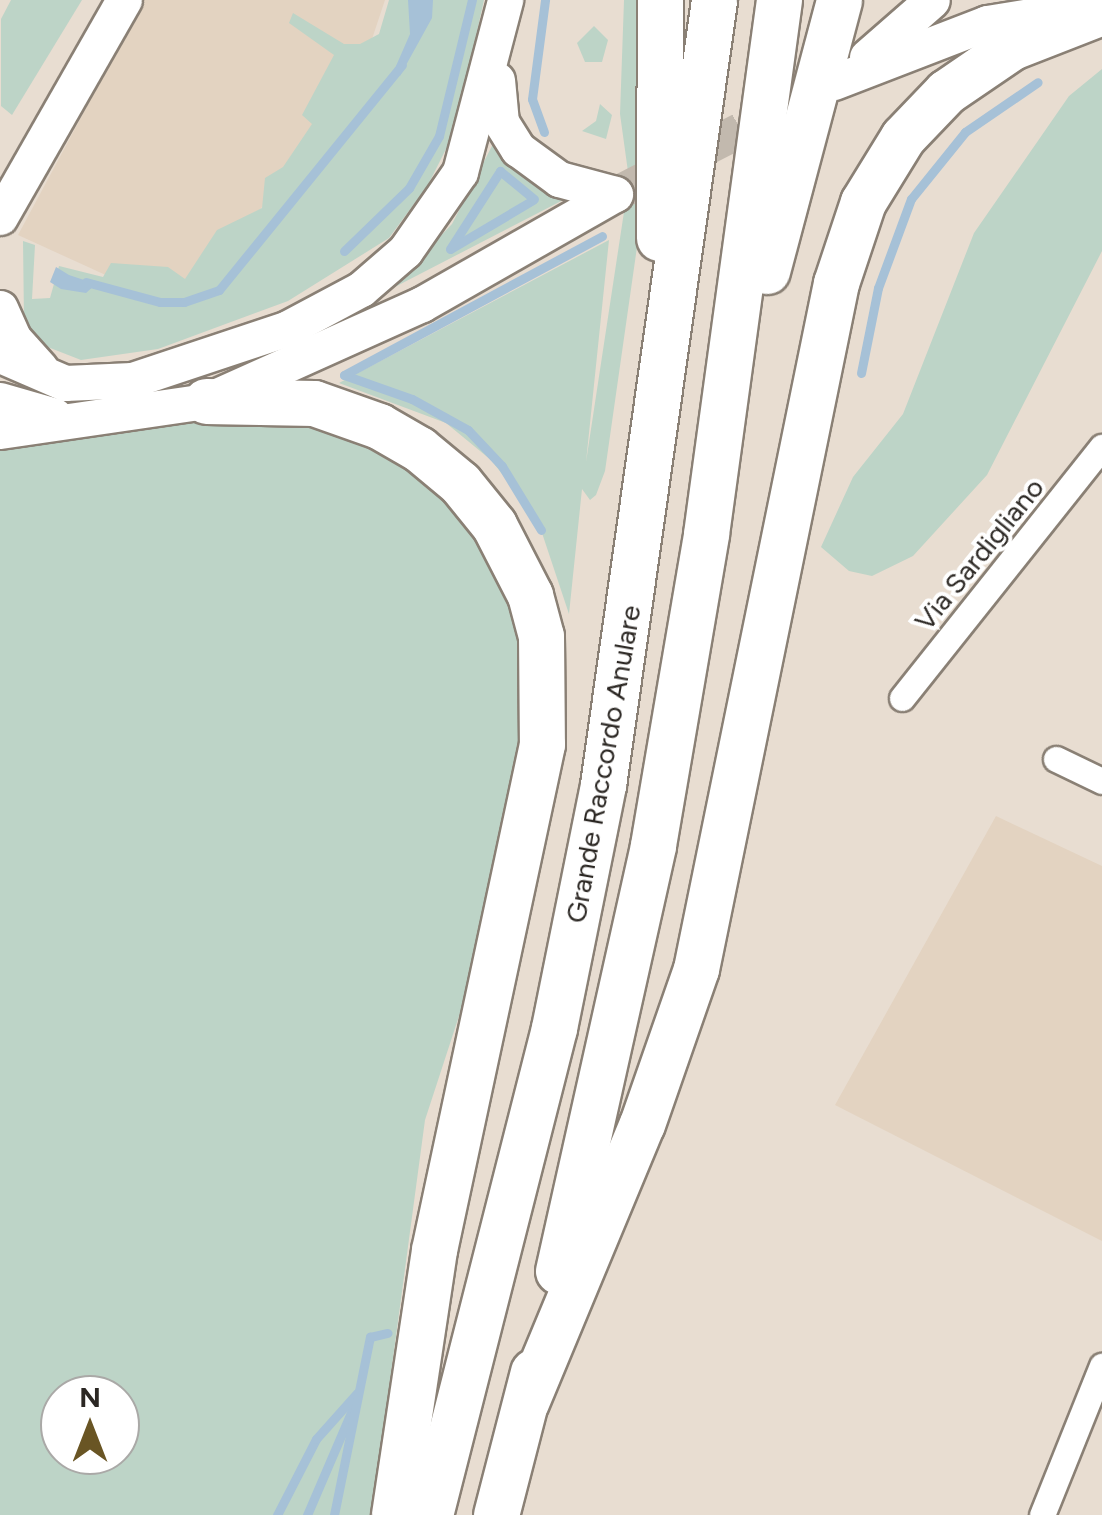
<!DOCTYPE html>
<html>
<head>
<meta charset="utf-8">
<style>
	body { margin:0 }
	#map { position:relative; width:1102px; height:1515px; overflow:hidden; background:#e8ddd1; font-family:Figtree,sans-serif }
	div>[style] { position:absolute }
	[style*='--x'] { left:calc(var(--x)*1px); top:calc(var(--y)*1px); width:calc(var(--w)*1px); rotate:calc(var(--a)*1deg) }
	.built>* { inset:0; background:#e3d3c1 }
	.green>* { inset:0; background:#bdd4c7 }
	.water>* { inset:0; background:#a6c1d7 }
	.stream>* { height:9px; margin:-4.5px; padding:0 4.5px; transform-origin:4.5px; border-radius:4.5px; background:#a6c1d7 }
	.secondary-tunnel>* { height:35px; margin-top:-17.5px; transform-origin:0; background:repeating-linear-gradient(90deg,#c2b9ae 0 35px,transparent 0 53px) }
	.roads { filter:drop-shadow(2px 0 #8a8075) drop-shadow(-2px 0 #8a8075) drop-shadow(0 2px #8a8075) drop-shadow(0 -2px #8a8075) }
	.street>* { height:25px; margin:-12.5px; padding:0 12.5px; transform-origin:12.5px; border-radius:12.5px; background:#fff }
	.secondary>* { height:35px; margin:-17.5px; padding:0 17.5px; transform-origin:17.5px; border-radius:17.5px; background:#fff }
	.highway>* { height:45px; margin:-22.5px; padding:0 22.5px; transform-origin:22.5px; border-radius:22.5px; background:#fff }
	span { translate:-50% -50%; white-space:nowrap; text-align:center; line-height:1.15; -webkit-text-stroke:8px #fff; paint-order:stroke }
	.street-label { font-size:28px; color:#2b2723 }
	.north { position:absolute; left:40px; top:1375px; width:100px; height:100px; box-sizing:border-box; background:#fff; border:2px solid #aaa9a7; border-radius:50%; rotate:0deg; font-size:28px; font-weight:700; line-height:40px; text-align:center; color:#2b2723 }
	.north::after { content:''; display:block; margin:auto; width:35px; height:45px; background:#695524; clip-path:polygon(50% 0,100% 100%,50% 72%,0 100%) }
</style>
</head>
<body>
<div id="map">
	<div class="built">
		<i style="clip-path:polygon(144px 0,385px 0,370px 45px,216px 276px,187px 290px,121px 282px,18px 235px)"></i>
		<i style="clip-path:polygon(996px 816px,1102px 866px,1102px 1241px,835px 1105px)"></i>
	</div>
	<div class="green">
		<i style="clip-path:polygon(11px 0,82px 0,12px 115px,1px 106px,1px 19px)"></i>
		<i style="clip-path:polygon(389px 0,484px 0,455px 131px,428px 185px,389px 238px,288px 301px,158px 349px,81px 360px,40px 344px,24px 320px,23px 241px,35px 245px,32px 299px,50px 298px,59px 266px,103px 277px,111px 263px,168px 267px,185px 279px,217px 230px,262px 208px,265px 178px,283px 167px,312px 124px,302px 115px,334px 55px,289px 23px,293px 13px,344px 44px,360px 44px,379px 34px)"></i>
		<i style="clip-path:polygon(624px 0,640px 0,638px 240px,605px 471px,596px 495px,590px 500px,582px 489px,569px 614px,537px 518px,491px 460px,446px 423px,339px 383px,609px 240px,586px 462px,629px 179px,620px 114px)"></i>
		<i style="clip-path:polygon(594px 26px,608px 40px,602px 62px,585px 62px,577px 43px)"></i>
		<i style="clip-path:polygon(1102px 69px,1102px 251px,987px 475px,913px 556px,872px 576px,849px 571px,821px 547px,853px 477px,903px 414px,974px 233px,1069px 96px)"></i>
		<i style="clip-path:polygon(600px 104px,612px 115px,606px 139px,582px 131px,596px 121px)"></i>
		<i style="clip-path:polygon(494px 142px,569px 197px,389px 290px,452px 224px)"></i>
		<i style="clip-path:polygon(evenodd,237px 410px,371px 437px,475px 518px,519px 603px,522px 748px,475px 967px,425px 1120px,372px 1515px,0 1515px,0 441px,122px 433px,237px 410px,60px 1395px,120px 1395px,120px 1455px,60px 1455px,60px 1395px)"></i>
	</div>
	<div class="water">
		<i style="clip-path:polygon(408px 0,433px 0,432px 18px,400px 76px,396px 66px,410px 34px)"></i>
		<i style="clip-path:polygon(56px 267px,69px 275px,96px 284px,86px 293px,61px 289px,50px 282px)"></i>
	</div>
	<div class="stream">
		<i style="--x:544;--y:132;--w:35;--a:-110"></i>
		<i style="--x:532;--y:99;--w:100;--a:-82.5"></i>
		<i style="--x:533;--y:200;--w:96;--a:149.4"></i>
		<i style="--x:450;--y:249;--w:93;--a:-57.3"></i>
		<i style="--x:500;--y:171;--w:44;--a:39.5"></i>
		<i style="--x:344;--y:251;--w:91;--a:-44.1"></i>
		<i style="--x:409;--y:188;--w:60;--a:-60"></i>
		<i style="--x:439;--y:136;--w:140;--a:-76.4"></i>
		<i style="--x:86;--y:282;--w:77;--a:15.1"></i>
		<i style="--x:160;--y:302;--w:24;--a:0"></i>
		<i style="--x:184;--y:302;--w:37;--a:-19"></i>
		<i style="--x:219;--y:290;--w:290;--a:-50.9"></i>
		<i style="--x:861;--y:373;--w:87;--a:-78.7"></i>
		<i style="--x:878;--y:288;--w:95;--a:-69.7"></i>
		<i style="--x:911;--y:199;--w:86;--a:-51.1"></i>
		<i style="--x:965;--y:132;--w:88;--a:-34.4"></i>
		<i style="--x:541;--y:530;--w:75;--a:-121.4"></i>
		<i style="--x:502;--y:466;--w:50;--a:-133.4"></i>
		<i style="--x:468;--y:430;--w:64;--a:-151"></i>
		<i style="--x:412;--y:399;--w:72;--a:-160.6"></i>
		<i style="--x:344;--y:375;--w:293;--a:-28.3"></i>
		<i style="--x:277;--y:1515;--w:85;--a:-62.8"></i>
		<i style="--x:316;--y:1439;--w:62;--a:-48.3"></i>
		<i style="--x:307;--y:1515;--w:114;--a:-66.8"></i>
		<i style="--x:334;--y:1515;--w:182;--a:-78.6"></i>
		<i style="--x:370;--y:1337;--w:18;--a:-13"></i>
	</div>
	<div class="secondary-tunnel">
		<i style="--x:615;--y:194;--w:184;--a:-27.1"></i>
	</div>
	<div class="roads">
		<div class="street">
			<i style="--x:902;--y:698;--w:321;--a:-51.5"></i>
			<i style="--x:1056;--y:759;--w:51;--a:25.6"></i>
			<i style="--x:1042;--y:1515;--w:161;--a:-68.1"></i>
		</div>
		<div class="secondary">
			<i style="--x:867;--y:57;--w:86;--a:-41.2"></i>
			<i style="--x:497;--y:80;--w:42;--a:84.6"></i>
			<i style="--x:501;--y:122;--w:32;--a:58"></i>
			<i style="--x:518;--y:149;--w:51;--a:36.2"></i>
			<i style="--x:559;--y:179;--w:58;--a:15"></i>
			<i style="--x:834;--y:82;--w:164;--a:-21.1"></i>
			<i style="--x:987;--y:23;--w:100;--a:-9.2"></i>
			<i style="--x:0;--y:217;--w:250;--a:-60.3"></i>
			<i style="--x:0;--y:308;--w:34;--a:66"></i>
			<i style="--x:14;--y:339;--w:39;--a:48"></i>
			<i style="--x:0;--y:355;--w:71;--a:23.3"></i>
			<i style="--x:65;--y:383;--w:67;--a:-2.6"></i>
			<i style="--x:132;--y:380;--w:164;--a:-18.4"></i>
			<i style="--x:288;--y:328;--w:83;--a:-28.1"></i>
			<i style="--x:361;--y:289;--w:58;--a:-40.8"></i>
			<i style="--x:405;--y:251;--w:96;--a:-55.2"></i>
			<i style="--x:460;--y:172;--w:178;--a:-75.3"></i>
			<i style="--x:0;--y:400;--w:57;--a:16.2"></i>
			<i style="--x:0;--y:431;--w:208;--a:-8.3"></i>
			<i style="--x:206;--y:401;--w:237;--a:-24.2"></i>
			<i style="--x:422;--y:304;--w:222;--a:-29.7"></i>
		</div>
		<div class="highway">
			<i style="--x:659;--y:238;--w:238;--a:-89.8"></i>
			<i style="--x:767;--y:271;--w:280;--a:-75.1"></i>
			<i style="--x:206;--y:401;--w:108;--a:1.1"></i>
			<i style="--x:314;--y:403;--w:69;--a:19.5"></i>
			<i style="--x:379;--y:426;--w:46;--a:29.9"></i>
			<i style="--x:419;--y:449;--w:53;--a:39.7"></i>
			<i style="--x:460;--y:483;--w:54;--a:51"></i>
			<i style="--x:494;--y:525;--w:79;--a:62.8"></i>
			<i style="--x:530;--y:595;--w:42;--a:75"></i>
			<i style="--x:541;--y:636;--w:108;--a:89.5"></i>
			<i style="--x:542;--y:744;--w:517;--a:102.05"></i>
			<i style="--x:434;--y:1250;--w:268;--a:98.6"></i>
			<i style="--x:558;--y:1271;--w:436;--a:-77.4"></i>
			<i style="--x:653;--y:845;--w:315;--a:-80.3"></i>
			<i style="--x:706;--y:534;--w:539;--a:-82.22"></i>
			<i style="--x:526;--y:1402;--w:301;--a:-67.4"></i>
			<i style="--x:642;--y:1124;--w:164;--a:-70.8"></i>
			<i style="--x:696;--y:969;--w:700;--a:-78.47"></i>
			<i style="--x:836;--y:283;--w:85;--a:-71.6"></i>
			<i style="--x:863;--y:202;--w:76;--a:-58.4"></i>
			<i style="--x:903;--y:137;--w:62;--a:-46.3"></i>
			<i style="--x:946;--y:92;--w:80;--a:-34.3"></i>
			<i style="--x:1012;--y:47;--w:97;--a:-21.3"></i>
			<i style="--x:430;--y:1515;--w:503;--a:-75.71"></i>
			<i style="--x:554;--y:1028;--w:248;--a:-78.6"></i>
			<i style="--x:603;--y:785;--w:793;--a:-81.95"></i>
			<i style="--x:496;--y:1515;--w:148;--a:-75.5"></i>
		</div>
	</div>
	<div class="street-label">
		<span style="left:979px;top:554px;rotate:-51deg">Via Sardigliano</span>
		<span style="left:603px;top:764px;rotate:-80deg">Grande Raccordo Anulare</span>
	</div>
	<div class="north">N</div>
</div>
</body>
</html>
